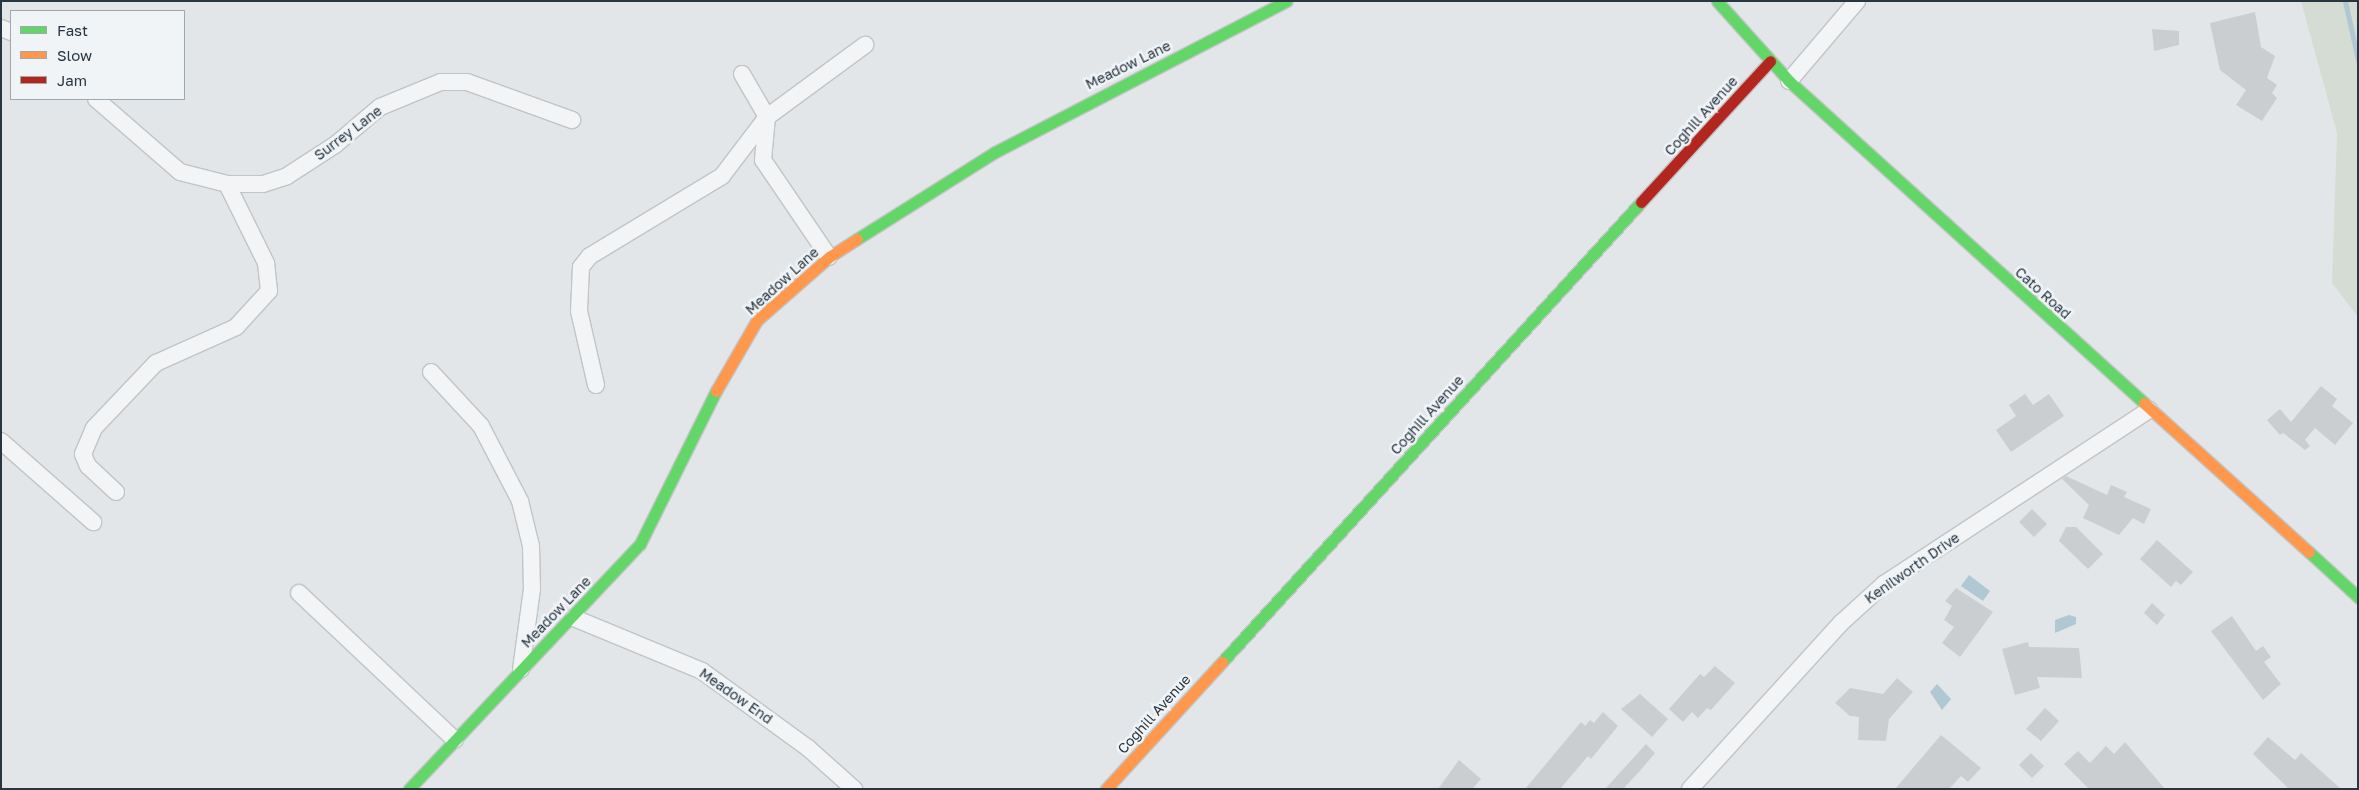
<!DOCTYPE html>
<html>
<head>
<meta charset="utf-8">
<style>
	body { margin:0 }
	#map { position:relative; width:2359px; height:790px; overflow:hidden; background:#e3e6e8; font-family:"Golos Text",sans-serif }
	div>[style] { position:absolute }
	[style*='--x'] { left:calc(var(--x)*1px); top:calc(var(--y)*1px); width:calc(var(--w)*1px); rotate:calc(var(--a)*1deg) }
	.green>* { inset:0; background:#d5dcd3 }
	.water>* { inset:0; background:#b0c7d4 }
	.stream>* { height:5px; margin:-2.5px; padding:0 2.5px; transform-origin:2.5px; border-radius:2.5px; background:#b0c7d4 }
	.building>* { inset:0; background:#cbced0 }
	.roads { filter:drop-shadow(1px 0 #c1c4c6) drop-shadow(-1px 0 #c1c4c6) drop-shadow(0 1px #c1c4c6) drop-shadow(0 -1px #c1c4c6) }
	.street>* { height:16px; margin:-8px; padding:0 8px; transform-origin:8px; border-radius:8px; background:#f2f4f5 }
	.fast>* { height:11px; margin:-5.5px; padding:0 5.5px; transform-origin:5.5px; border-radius:5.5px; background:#63d668 }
	.slow>* { height:11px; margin:-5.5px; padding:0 5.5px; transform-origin:5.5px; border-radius:5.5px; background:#ff974d }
	.jam>* { height:11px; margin:-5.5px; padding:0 5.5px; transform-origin:5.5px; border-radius:5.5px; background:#b3261e }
	span { translate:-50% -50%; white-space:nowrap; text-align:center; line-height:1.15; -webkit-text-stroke:5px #f0f4f7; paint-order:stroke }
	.street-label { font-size:14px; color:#283642 }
	.frame { position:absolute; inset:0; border:2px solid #283642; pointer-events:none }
	.legend { position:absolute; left:10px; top:10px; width:175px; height:90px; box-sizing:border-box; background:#f0f4f7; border:1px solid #a0a8af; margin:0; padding:6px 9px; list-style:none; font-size:15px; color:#283642 }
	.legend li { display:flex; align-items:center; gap:10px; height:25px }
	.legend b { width:25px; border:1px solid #a0a8af }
</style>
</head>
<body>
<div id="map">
	<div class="green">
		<i style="clip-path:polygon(2301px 1px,2358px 1px,2358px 317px,2332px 283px,2337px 133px)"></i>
	</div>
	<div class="water">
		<i style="clip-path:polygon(1969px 575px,1990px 591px,1983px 601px,1961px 586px)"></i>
		<i style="clip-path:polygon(2069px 615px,2076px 617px,2076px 624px,2055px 633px,2055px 620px)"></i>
		<i style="clip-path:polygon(1937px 684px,1951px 699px,1942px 710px,1930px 692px)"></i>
	</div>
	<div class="stream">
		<i style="--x:2345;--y:1;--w:60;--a:77.6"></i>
	</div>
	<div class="building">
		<i style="clip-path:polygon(2255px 12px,2261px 47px,2275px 56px,2267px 78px,2277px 85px,2272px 93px,2277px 98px,2262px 121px,2236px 105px,2246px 90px,2220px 70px,2210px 23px)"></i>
		<i style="clip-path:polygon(2152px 29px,2179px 31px,2179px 45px,2154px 51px)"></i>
		<i style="clip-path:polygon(2321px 386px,2337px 399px,2332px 406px,2353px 423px,2335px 445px,2315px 428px,2305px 440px,2310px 446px,2305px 450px,2283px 433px,2280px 435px,2267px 420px,2280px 409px,2291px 422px)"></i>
		<i style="clip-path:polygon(2025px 394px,2033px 405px,2049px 394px,2064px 416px,2011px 452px,1996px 430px,2016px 416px,2009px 405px)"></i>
		<i style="clip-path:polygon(2066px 476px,2107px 495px,2111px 485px,2127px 492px,2124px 497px,2151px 509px,2144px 524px,2133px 518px,2119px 535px,2083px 518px,2089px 505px,2062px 479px)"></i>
		<i style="clip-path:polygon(2032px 509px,2047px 524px,2034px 537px,2019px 522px)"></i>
		<i style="clip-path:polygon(2066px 527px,2076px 527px,2103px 554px,2088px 569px,2059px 541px)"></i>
		<i style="clip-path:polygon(2157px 540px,2193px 572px,2181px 585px,2176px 581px,2171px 587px,2140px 559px)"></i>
		<i style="clip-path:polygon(1956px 588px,1993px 612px,1960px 657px,1942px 643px,1954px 627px,1944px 620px,1952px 606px,1945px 601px)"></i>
		<i style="clip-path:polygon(2152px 603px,2165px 615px,2157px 625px,2144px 613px)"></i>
		<i style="clip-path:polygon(2232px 616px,2256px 651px,2263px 646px,2271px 657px,2264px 662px,2281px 684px,2263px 700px,2211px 631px)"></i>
		<i style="clip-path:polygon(2028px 642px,2029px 647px,2079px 648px,2082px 678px,2037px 677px,2040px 688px,2015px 695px,2002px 649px)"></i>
		<i style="clip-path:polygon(1715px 666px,1735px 683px,1711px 710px,1707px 708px,1698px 718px,1692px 712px,1683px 722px,1669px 709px,1700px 674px,1704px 677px)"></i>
		<i style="clip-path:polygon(1897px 678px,1913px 692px,1889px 719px,1886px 741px,1858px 740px,1859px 717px,1850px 716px,1835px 703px,1850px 688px,1883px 694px)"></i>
		<i style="clip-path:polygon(1640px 694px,1668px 719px,1652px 737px,1621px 709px)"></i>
		<i style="clip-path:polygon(2045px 708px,2059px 721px,2041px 741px,2026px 729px)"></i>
		<i style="clip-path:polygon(1603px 712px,1618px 726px,1591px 759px,1588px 756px,1560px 789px,1525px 789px,1581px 722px,1585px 726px,1590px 720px,1594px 723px)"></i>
		<i style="clip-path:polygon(1941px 735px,1981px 768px,1968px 782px,1961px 776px,1949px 789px,1895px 789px)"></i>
		<i style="clip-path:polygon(2268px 737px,2295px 760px,2301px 753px,2341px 789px,2289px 789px,2253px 754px)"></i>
		<i style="clip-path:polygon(2125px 742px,2165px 789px,2089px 789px,2064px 764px,2078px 751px,2090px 763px,2106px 746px,2114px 754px)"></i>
		<i style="clip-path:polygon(1646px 744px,1655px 753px,1639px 772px,1623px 789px,1605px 789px)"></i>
		<i style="clip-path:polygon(2031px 753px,2044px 766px,2032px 778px,2019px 765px)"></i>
		<i style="clip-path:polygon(1459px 760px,1481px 779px,1472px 789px,1438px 789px)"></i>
	</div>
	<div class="roads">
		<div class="street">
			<i style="--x:1;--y:28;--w:11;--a:22"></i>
			<i style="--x:742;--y:74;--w:50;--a:59.8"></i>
			<i style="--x:767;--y:117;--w:43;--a:95.3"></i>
			<i style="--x:763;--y:160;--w:117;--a:55.8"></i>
			<i style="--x:1789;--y:81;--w:105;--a:-49.6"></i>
			<i style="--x:96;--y:99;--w:111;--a:41"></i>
			<i style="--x:180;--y:172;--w:49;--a:14.3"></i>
			<i style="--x:227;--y:184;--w:36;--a:0"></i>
			<i style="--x:263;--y:184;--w:25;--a:-18"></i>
			<i style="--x:287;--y:176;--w:57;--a:-32.9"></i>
			<i style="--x:335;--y:145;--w:59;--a:-40.2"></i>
			<i style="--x:380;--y:107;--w:66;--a:-22.3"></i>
			<i style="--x:441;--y:82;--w:26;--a:0"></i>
			<i style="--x:467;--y:82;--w:112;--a:19.9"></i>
			<i style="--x:431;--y:372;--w:74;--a:47.2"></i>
			<i style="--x:481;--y:426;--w:85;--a:62.5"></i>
			<i style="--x:520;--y:501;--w:46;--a:76.3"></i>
			<i style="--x:531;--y:546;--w:43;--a:88.7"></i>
			<i style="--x:532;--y:589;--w:81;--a:97.8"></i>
			<i style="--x:596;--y:385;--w:76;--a:-102.9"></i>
			<i style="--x:579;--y:311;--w:44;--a:-87.4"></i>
			<i style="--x:581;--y:267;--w:14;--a:-51"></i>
			<i style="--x:590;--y:256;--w:154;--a:-31.2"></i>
			<i style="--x:722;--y:176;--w:74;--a:-52.7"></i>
			<i style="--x:767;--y:117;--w:122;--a:-36.3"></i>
			<i style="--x:1;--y:441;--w:123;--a:41.4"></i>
			<i style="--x:116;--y:492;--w:38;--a:-137"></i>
			<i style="--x:88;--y:466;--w:13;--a:-113"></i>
			<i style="--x:83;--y:454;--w:28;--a:-67"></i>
			<i style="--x:94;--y:428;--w:90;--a:-46.4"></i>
			<i style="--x:156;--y:363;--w:88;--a:-24.2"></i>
			<i style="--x:236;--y:327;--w:49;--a:-47.5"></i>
			<i style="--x:269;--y:291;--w:28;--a:-96"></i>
			<i style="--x:266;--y:263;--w:88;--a:-116.3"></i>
			<i style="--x:299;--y:593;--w:214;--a:43.3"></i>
			<i style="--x:574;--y:618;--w:139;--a:22.5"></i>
			<i style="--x:702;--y:671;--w:131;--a:36"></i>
			<i style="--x:808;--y:748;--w:62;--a:41.7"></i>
			<i style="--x:1690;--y:789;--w:224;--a:-47.7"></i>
			<i style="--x:1841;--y:623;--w:58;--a:-42.2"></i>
			<i style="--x:1884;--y:584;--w:317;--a:-33.3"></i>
		</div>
		<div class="fast">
			<i style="--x:1717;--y:1;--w:108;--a:48"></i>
			<i style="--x:1789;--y:81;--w:479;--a:42.2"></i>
			<i style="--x:857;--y:239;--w:163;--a:-32.2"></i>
			<i style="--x:995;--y:152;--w:328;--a:-27.4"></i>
			<i style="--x:2309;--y:552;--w:67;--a:42.6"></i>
			<i style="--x:1222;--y:662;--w:622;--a:-47.67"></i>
			<i style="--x:409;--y:789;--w:337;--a:-46.7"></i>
			<i style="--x:640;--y:544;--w:171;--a:-63.6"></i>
		</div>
		<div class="slow">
			<i style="--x:716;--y:391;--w:82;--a:-60"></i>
			<i style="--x:757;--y:320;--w:96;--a:-41.2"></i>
			<i style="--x:829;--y:257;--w:33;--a:-33"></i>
			<i style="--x:2144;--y:403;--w:222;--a:42.1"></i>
			<i style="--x:1106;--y:789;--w:172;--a:-47.6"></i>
		</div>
		<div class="jam">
			<i style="--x:1641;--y:202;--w:191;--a:-47.5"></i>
		</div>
	</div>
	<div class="street-label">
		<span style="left:1128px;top:65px;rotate:-26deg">Meadow Lane</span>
		<span style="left:1701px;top:116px;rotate:-48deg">Coghill Avenue</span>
		<span style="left:348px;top:133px;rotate:-37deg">Surrey Lane</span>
		<span style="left:782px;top:281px;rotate:-42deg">Meadow Lane</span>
		<span style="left:2043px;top:293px;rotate:42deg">Cato Road</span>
		<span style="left:1427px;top:415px;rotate:-48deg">Coghill Avenue</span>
		<span style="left:1912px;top:568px;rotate:-35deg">Kenilworth Drive</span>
		<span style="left:556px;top:612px;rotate:-46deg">Meadow Lane</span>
		<span style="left:736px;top:696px;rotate:35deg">Meadow End</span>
		<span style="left:1154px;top:714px;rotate:-48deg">Coghill Avenue</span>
	</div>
	<div class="frame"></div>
	<ul class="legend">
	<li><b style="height:6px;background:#63d668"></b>Fast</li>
	<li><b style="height:6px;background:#ff974d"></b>Slow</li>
	<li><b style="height:6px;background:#b3261e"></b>Jam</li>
	</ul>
</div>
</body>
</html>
